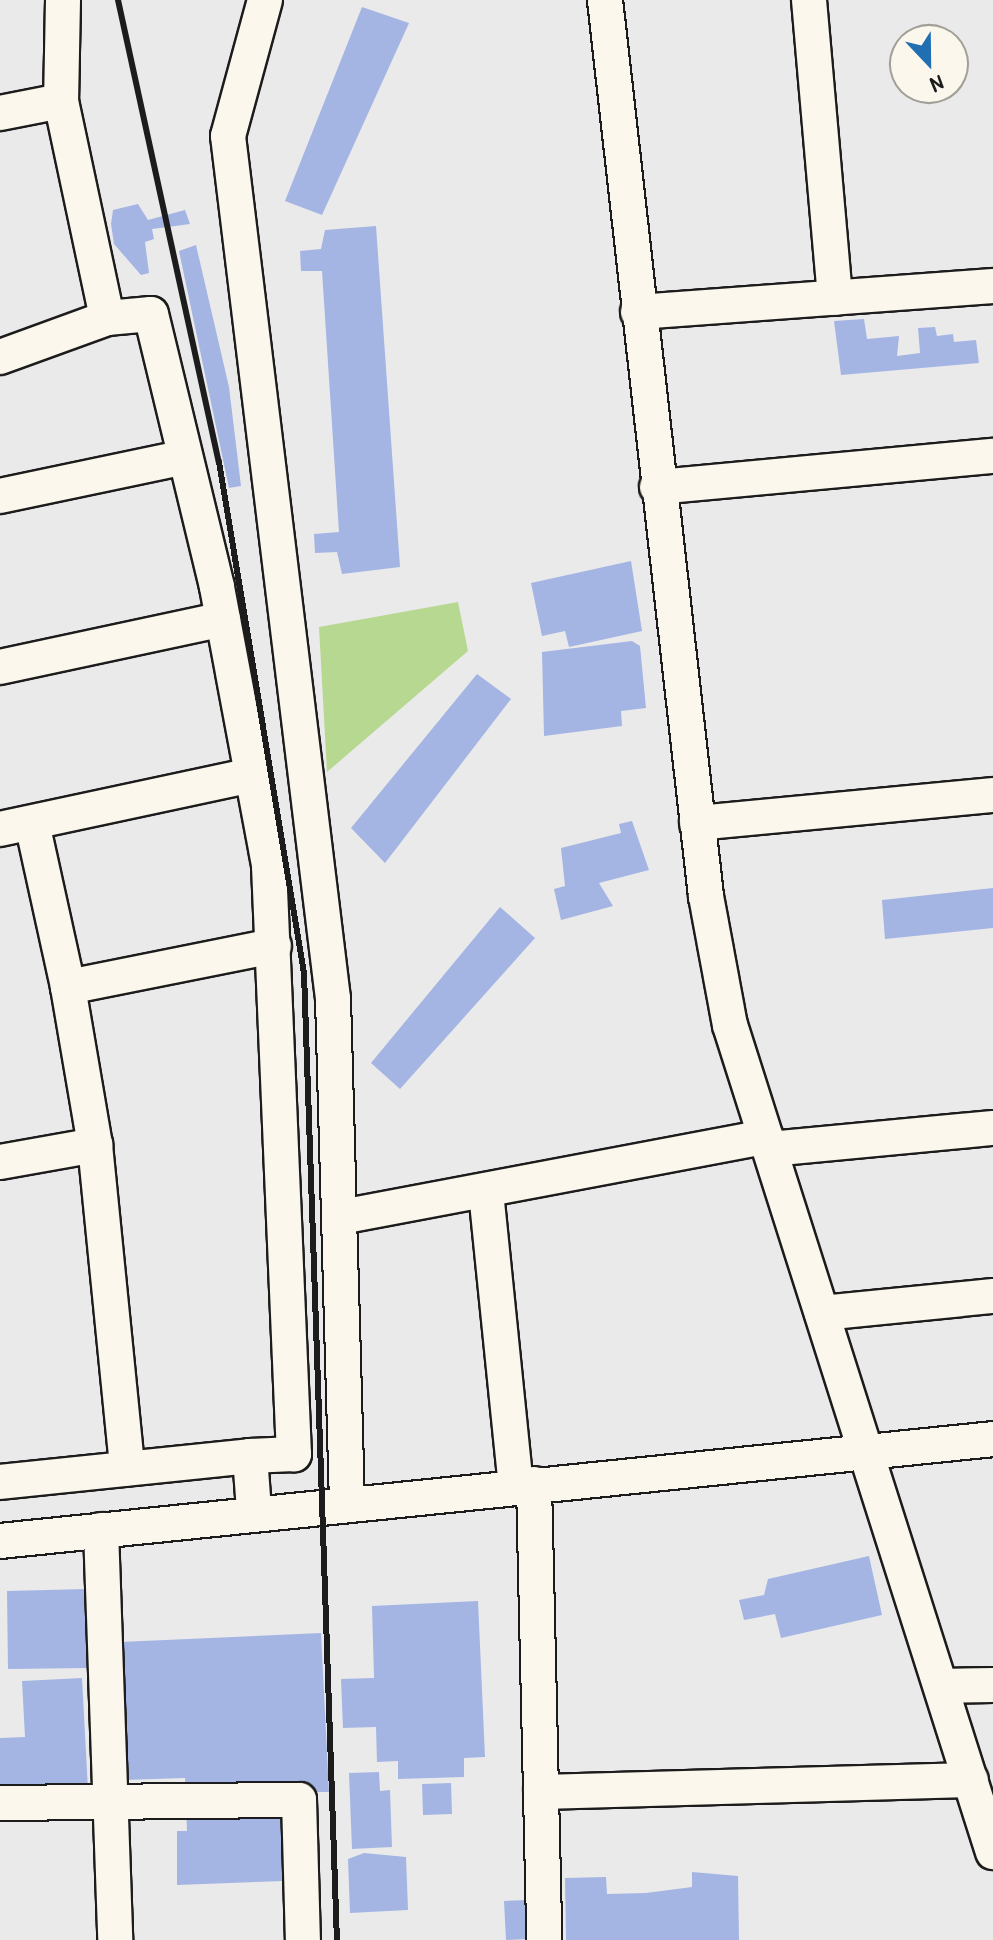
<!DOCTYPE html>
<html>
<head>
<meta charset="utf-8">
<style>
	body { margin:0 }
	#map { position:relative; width:993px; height:1940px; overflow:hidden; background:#eaeaea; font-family:"Patrick Hand",sans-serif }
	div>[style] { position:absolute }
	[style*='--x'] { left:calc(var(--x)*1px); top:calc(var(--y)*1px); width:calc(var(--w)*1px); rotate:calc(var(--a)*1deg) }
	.green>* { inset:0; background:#b7d891 }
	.building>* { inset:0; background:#a4b5e4 }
	.roads { filter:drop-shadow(2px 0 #1c1c1c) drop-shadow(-2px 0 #1c1c1c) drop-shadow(0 2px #1c1c1c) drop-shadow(0 -2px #1c1c1c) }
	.minor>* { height:34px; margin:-17px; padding:0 17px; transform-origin:17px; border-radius:17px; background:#fbf7ec }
	.rail>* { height:6px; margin:-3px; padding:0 3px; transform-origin:3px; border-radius:3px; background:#1c1c1c }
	span { translate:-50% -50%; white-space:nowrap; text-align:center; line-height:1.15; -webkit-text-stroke:8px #fbf7ec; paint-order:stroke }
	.north { position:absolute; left:889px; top:24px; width:80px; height:80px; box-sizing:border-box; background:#fbf7ec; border:2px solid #a29f99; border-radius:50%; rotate:158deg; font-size:22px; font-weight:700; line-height:32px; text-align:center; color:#1c1c1c }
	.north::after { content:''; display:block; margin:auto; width:28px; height:36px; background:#1f6fb2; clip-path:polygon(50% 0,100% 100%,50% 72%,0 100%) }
</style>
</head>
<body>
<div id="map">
	<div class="green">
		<i style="clip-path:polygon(458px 602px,468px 651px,327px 772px,319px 627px)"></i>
	</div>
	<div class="building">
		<i style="clip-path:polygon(362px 7px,409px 23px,322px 215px,285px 201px)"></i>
		<i style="clip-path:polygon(138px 204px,148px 220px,185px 210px,190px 224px,152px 229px,154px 239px,145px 242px,149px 273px,141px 275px,114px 244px,111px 224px,113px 210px)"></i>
		<i style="clip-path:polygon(376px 226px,400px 567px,342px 574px,337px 552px,315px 553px,314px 534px,339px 532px,322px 271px,301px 271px,300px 251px,321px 249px,325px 230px)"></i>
		<i style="clip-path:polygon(196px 245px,229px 387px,241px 486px,229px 488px,179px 251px)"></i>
		<i style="clip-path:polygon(864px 319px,867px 339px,899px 336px,897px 356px,920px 353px,918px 328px,935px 327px,937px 336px,953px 334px,954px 342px,976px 340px,979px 363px,841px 375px,834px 321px)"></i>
		<i style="clip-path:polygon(631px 561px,642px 631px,569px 647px,565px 631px,542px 636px,531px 583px)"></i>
		<i style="clip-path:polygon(632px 641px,640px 646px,646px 708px,621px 711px,622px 726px,544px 736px,542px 652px)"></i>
		<i style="clip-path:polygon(477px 674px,511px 699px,385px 863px,351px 828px)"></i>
		<i style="clip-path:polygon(632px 821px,649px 870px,599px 883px,613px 906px,561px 920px,554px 889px,565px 886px,561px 848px,621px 833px,619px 824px)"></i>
		<i style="clip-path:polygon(993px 888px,993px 928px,885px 939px,882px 900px)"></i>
		<i style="clip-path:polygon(500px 907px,535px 938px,400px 1089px,371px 1063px)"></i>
		<i style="clip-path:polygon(869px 1556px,882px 1615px,781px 1638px,775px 1614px,744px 1620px,739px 1600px,764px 1595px,768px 1579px)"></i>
		<i style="clip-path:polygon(87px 1589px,88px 1668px,8px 1669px,7px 1591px)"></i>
		<i style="clip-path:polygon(478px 1601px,485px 1757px,464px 1758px,464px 1777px,398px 1779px,398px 1761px,377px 1762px,376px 1727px,343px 1728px,341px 1679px,374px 1678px,372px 1606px)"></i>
		<i style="clip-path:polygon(321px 1633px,329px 1792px,317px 1792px,320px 1851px,283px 1852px,284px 1881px,177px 1885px,177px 1831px,187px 1831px,185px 1778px,124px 1780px,120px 1642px)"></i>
		<i style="clip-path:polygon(82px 1678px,88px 1790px,0 1794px,0 1738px,25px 1737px,22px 1681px)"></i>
		<i style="clip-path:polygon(379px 1772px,380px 1791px,390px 1790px,392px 1847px,352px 1849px,349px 1773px)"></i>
		<i style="clip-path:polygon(451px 1783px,452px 1814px,423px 1815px,422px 1784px)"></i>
		<i style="clip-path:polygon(364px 1853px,406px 1857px,408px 1910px,350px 1913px,348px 1859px)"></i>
		<i style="clip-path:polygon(692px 1872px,738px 1876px,739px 1940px,566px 1940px,565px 1878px,606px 1877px,607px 1894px,646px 1893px,692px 1887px)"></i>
		<i style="clip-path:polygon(526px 1900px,528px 1939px,506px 1940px,504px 1901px)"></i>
	</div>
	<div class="roads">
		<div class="minor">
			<i style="--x:63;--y:0;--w:101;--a:91.1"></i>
			<i style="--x:61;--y:101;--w:222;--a:78"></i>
			<i style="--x:107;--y:318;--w:44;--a:-5.2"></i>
			<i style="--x:151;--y:314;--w:281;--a:76.4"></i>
			<i style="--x:217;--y:587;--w:284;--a:79.4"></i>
			<i style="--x:269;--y:866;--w:589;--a:87.57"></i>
			<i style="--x:294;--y:1454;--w:44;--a:177.4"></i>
			<i style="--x:250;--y:1456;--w:55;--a:85.8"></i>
			<i style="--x:265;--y:0;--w:141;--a:105.2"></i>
			<i style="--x:228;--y:136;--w:869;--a:83.06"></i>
			<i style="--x:333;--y:999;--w:503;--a:88.41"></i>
			<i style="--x:605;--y:0;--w:902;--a:83.57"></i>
			<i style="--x:706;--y:896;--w:131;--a:79.5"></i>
			<i style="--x:730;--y:1025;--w:868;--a:72.36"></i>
			<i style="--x:809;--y:0;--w:299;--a:85"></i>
			<i style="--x:0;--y:113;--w:62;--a:-11.1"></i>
			<i style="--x:638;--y:312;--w:356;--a:-4.2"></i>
			<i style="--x:0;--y:357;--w:114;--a:-20"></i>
			<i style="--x:657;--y:487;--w:337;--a:-5.3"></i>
			<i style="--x:0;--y:496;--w:189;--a:-11.9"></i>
			<i style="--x:0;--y:667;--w:228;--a:-12.1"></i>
			<i style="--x:32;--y:823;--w:168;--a:77.6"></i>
			<i style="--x:697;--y:823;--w:297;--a:-5.4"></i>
			<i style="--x:0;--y:829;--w:258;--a:-12.1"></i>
			<i style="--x:95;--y:1145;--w:325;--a:84.3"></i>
			<i style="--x:770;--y:1149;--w:224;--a:-5.4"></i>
			<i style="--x:0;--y:1162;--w:97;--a:-10.1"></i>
			<i style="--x:95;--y:1145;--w:160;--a:-99.7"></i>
			<i style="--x:68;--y:987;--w:210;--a:-11.3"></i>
			<i style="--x:486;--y:1192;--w:296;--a:84.2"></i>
			<i style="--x:341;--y:1217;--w:432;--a:-10.7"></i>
			<i style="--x:822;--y:1313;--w:172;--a:-5.7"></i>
			<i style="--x:0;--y:1482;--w:251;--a:-5.9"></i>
			<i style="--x:534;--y:1484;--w:456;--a:88.7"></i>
			<i style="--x:101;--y:1530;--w:410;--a:88"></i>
			<i style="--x:0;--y:1541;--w:998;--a:-5.86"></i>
			<i style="--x:941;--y:1686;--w:52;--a:-1.1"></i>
			<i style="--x:541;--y:1792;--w:430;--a:-1.6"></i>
			<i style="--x:0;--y:1803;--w:299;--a:-0.6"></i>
			<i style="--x:299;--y:1800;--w:140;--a:88.4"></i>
		</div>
	</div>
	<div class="rail">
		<i style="--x:118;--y:0;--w:473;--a:77.7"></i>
		<i style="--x:219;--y:462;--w:518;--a:80.56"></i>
		<i style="--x:304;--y:973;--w:968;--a:88.05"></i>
	</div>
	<div class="north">N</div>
</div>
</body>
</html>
